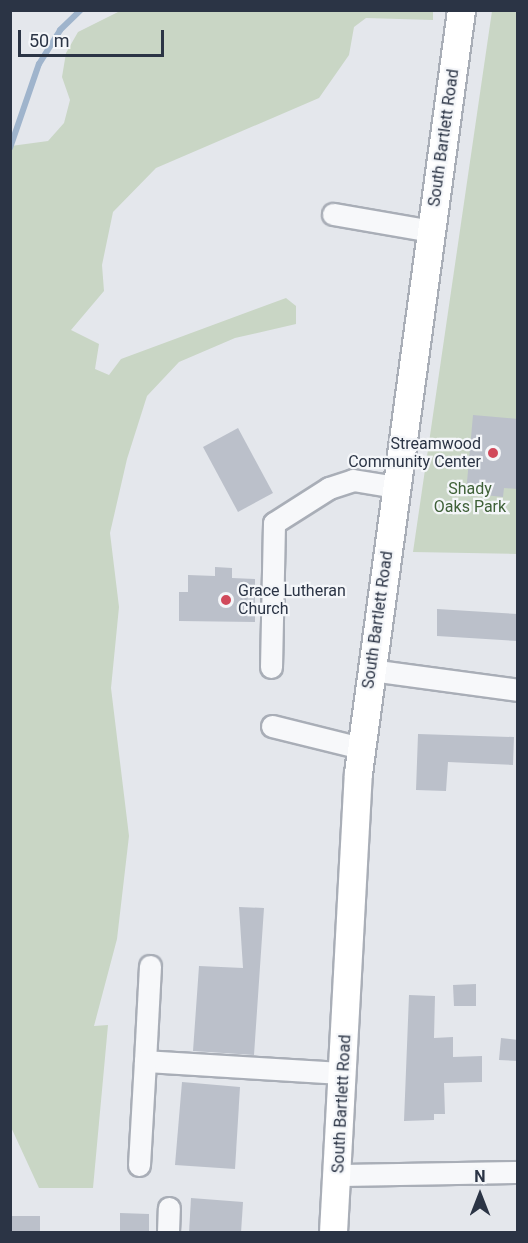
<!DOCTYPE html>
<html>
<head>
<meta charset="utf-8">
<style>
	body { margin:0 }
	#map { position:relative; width:528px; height:1243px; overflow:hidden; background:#e4e7ec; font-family:Roboto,sans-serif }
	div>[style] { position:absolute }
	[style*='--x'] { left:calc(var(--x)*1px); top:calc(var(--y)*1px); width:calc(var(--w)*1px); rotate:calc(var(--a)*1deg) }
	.green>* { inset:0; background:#c9d6c5 }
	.stream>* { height:6px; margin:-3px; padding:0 3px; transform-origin:3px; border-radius:3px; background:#9fb4cc }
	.building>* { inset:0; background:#bbc0ca }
	.roads { filter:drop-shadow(2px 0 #a9aeb7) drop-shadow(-2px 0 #a9aeb7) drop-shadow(0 2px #a9aeb7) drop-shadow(0 -2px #a9aeb7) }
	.minor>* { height:21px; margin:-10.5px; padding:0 10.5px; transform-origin:10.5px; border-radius:10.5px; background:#f7f8fa }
	.major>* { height:27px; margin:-13.5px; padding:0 13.5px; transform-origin:13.5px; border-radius:13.5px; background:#fff }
	.dots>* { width:16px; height:16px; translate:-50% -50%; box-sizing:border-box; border:3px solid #f4f6f9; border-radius:50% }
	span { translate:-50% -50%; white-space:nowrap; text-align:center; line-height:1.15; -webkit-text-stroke:4.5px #f4f6f9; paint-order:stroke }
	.street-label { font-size:16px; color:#2b3445 }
	.poi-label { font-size:16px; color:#2b3445 }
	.right { translate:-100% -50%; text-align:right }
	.left { translate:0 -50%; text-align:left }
	.park-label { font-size:16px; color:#3f6138 }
	.frame { position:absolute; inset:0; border:12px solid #2b3445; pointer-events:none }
	.north { position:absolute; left:450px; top:1165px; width:60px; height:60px; -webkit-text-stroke:4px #f4f6f9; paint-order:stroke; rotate:0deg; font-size:16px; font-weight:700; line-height:24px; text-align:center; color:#2b3445 }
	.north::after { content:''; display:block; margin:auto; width:21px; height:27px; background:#2b3445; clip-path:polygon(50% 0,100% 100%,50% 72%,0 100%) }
	.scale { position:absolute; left:18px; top:30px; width:146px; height:27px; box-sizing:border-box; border:3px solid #2b3445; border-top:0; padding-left:8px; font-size:18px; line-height:21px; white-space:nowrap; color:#2b3445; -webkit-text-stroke:4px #f4f6f9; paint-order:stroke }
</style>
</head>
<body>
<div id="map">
	<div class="green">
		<i style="clip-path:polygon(120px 11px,433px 10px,433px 20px,366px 18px,354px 27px,349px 55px,319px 98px,156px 168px,113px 212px,102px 265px,104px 291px,71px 330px,99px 344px,95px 369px,109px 375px,121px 359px,286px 298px,296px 306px,296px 324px,235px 338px,179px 362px,147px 396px,127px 459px,110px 533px,119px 607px,111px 688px,129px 836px,117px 939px,94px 1026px,108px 1025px,93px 1188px,39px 1188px,10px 1125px,11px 146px,48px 141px,64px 123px,70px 100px,62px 77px,66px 53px,78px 32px)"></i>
		<i style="clip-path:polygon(492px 11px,517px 11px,517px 554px,413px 552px)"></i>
	</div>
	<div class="stream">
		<i style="--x:10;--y:148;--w:89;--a:-71"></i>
		<i style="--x:39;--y:64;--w:40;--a:-58"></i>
		<i style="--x:60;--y:30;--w:29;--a:-44"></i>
	</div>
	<div class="building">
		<i style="clip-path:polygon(473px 415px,518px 419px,518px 489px,504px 488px,503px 497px,466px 493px)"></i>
		<i style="clip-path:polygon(238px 428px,273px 493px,238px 512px,203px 447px)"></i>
		<i style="clip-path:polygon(215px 567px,232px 568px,232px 578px,255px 579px,255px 622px,179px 621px,179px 592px,188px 592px,188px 575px,215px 576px)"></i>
		<i style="clip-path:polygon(437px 609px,518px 614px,518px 641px,437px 636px)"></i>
		<i style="clip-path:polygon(418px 734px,514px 737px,513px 765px,448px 762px,446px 791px,416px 790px)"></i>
		<i style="clip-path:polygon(239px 907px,264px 908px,254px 1055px,193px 1051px,199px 966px,243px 968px)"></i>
		<i style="clip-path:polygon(476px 984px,476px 1006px,454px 1006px,453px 985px)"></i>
		<i style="clip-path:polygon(409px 995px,435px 996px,434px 1038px,453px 1037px,453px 1057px,482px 1056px,482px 1082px,444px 1083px,445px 1114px,434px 1114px,434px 1120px,404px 1121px)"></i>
		<i style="clip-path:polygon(501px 1038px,518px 1040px,518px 1061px,499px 1060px)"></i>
		<i style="clip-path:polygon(182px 1082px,240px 1087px,235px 1169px,175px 1165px)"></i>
		<i style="clip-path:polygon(191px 1198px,243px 1202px,241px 1233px,189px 1233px)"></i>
		<i style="clip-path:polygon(120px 1213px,149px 1214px,149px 1233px,120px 1233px)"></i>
		<i style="clip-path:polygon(10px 1216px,40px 1216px,40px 1233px,10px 1233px)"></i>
	</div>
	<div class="roads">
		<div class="minor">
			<i style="--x:333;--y:214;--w:99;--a:9.8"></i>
			<i style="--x:271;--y:667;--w:144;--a:-88.8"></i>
			<i style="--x:274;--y:523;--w:65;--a:-32.5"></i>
			<i style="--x:329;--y:488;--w:25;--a:-18"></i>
			<i style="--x:353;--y:480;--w:44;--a:9.2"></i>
			<i style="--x:371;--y:670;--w:148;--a:7.7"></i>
			<i style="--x:272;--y:726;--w:92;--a:13.9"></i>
			<i style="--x:150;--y:966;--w:95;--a:93"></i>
			<i style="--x:145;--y:1061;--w:198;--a:3.5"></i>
			<i style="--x:139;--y:1165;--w:104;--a:-86.7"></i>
			<i style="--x:338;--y:1175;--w:180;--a:-1"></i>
			<i style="--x:168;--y:1232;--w:24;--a:-88"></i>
		</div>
		<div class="major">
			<i style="--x:333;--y:1232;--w:460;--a:-86.9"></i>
			<i style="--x:358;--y:773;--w:770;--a:-82.31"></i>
		</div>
	</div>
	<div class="dots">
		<i style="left:493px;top:453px;background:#d1495b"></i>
		<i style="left:226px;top:600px;background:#d1495b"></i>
	</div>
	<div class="street-label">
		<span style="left:444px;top:138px;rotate:-82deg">South Bartlett Road</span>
		<span style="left:378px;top:620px;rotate:-82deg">South Bartlett Road</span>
		<span style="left:342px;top:1104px;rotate:-87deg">South Bartlett Road</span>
	</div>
	<div class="poi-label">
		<span class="right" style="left:481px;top:453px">Streamwood<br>Community Center</span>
		<span class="left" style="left:238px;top:600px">Grace Lutheran<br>Church</span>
	</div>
	<div class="park-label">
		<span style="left:470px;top:498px">Shady<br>Oaks Park</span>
	</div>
	<div class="frame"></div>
	<div class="north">N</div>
	<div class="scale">50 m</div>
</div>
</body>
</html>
